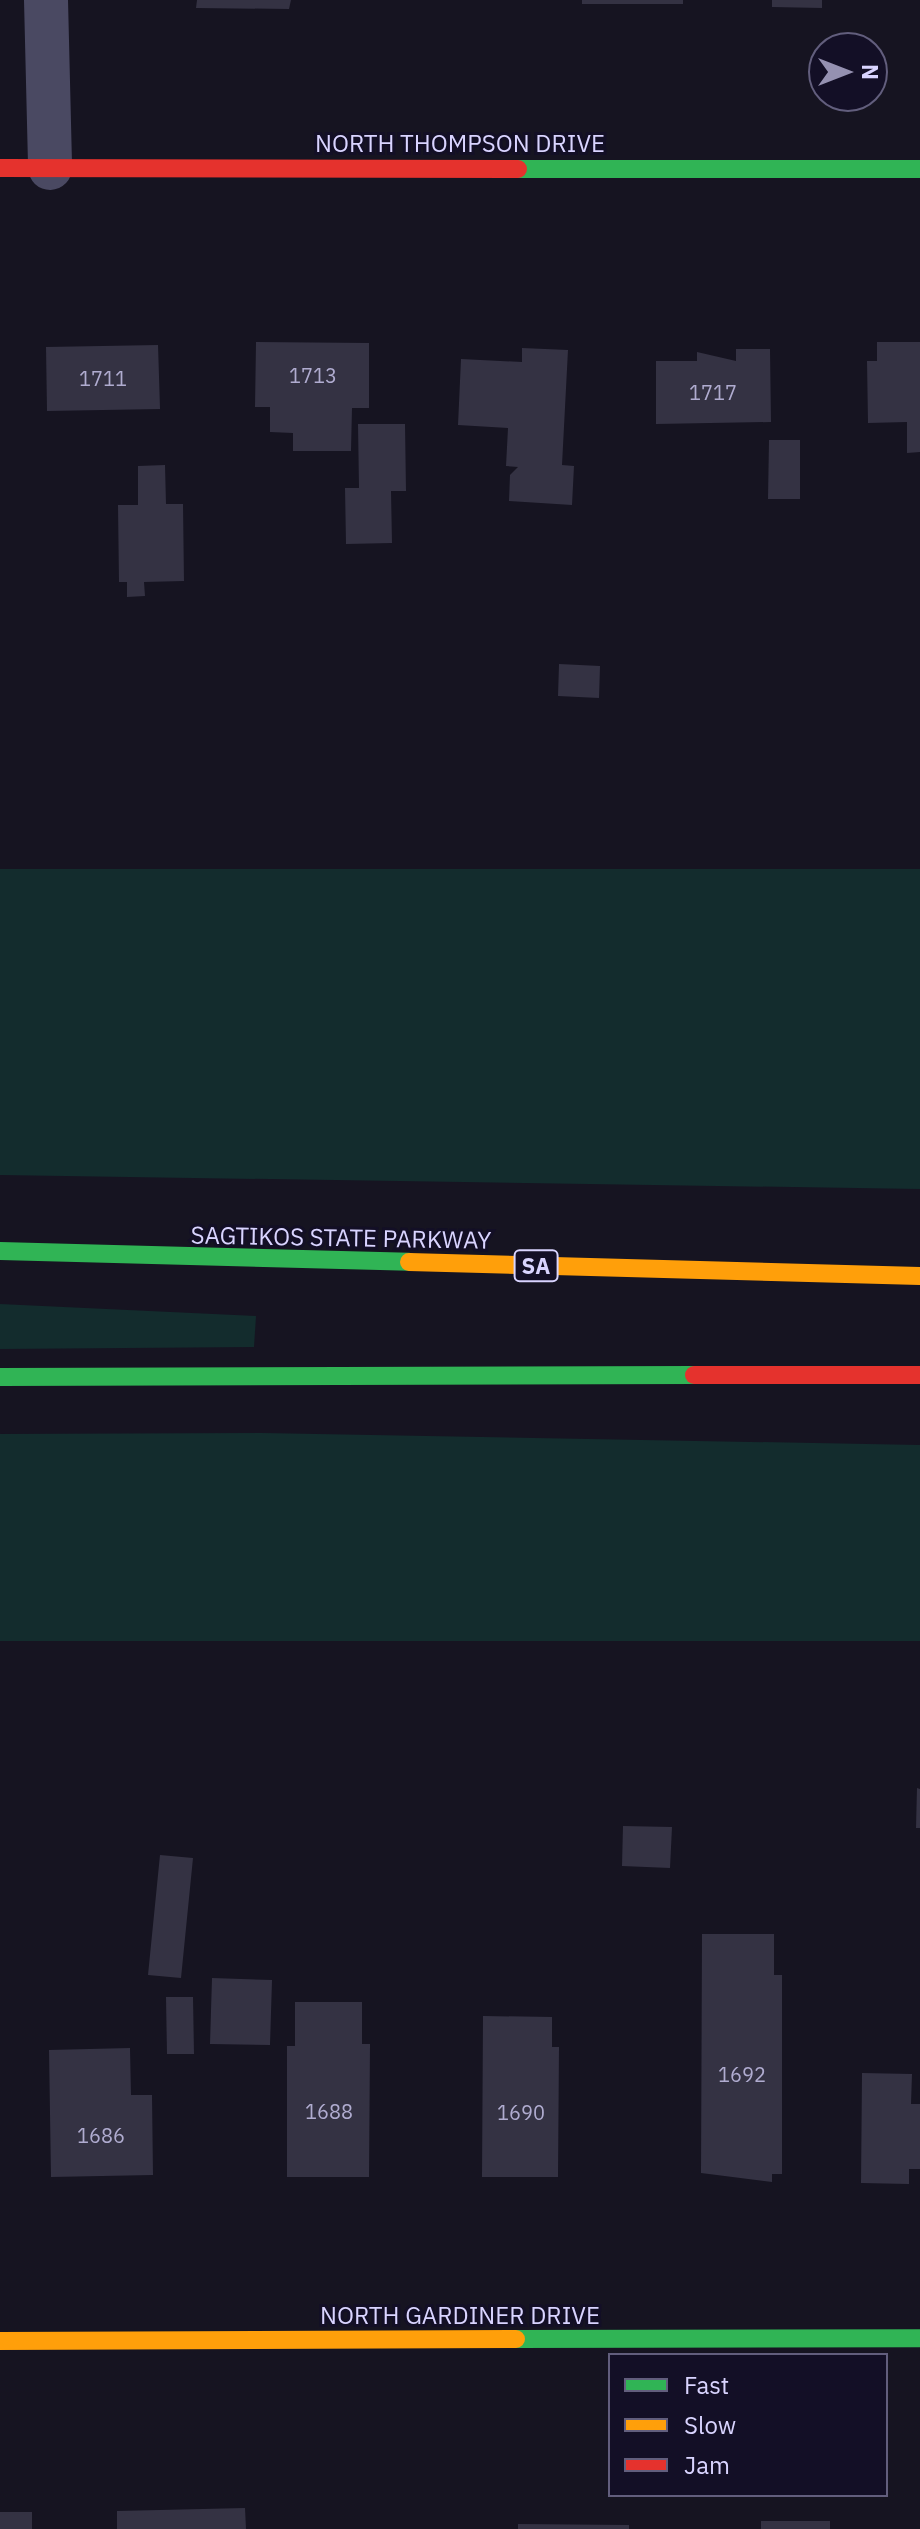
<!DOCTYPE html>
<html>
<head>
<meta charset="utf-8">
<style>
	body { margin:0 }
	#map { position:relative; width:920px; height:2529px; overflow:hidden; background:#161421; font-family:"IBM Plex Sans",sans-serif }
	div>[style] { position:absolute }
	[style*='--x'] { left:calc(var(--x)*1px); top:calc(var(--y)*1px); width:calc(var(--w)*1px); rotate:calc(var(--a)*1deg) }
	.green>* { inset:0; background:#132c2d }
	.building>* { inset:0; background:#343243 }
	.street>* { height:44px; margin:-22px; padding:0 22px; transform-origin:22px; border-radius:22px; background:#4a4962 }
	.fast>* { height:18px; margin:-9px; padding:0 9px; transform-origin:9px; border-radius:9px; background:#30b455 }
	.slow>* { height:18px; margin:-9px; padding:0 9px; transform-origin:9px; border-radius:9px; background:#ff9f0a }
	.jam>* { height:18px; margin:-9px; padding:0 9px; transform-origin:9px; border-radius:9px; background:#e5322d }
	span { translate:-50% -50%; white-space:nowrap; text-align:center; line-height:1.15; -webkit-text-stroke:6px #130f26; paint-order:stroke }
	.number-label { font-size:20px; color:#b0acd0 }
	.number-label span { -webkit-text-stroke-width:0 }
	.shield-label span { padding:2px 6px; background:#130f26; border:2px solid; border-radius:6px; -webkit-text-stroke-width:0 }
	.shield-label { font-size:22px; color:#d9d4ff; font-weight:700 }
	.street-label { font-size:24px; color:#d9d4ff }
	.legend { position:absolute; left:608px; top:2353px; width:280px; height:144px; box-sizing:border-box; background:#130f26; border:2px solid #625e7d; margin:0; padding:10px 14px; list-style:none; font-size:24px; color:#d9d4ff }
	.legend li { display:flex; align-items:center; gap:16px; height:40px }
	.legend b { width:40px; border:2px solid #625e7d }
	.north { position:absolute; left:808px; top:32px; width:80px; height:80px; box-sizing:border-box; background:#130f26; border:2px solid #625e7d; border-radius:50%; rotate:90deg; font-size:22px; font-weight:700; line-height:32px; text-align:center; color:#d9d4ff }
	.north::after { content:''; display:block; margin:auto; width:28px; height:36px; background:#9591b1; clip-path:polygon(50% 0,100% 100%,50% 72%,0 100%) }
</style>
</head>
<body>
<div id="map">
	<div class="green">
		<i style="clip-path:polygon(0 869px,920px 869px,920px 1189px,0 1175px)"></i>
		<i style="clip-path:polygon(0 1304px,256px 1316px,254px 1347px,0 1349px)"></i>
		<i style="clip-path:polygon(262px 1433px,920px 1445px,920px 1641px,0 1641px,0 1434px)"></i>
	</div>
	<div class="building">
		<i style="clip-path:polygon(197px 0,291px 0,289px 9px,196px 8px)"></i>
		<i style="clip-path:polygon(582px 0,683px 0,683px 4px,582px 4px)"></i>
		<i style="clip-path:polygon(772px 0,822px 0,822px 8px,772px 7px)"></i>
		<i style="clip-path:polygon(256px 342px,369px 343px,369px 408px,352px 408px,351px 451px,293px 451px,293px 433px,270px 432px,270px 407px,255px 407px)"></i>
		<i style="clip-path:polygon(877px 342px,920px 342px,920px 452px,907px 453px,907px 422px,868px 423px,867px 361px,877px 361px)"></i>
		<i style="clip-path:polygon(158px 345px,160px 409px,47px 411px,46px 347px)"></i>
		<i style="clip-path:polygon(522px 348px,568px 350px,562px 465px,574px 466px,572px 505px,509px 501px,510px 475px,518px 467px,506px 466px,508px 428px,458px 425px,461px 359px,522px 362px)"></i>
		<i style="clip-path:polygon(736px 349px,770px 349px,771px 422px,656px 424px,656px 361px,697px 361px,697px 352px,736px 361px)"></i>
		<i style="clip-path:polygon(358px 424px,405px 424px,406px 491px,391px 491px,392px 543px,346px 544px,345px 488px,359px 488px)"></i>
		<i style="clip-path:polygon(769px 440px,800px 440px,800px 499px,768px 499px)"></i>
		<i style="clip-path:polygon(165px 465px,166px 504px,183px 504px,184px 581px,144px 582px,145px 596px,127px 597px,127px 582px,119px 582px,118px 505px,138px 505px,138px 466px)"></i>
		<i style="clip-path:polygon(559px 664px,600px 666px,599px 698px,558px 696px)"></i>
		<i style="clip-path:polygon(917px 1788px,920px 1789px,920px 1828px,916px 1828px)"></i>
		<i style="clip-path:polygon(623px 1826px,672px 1827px,670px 1868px,622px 1866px)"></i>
		<i style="clip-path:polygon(160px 1855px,193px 1858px,181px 1978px,148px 1975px)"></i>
		<i style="clip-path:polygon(702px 1934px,774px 1934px,774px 1975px,782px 1975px,782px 2174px,772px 2174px,772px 2182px,701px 2173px)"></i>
		<i style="clip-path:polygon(212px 1978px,272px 1980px,270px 2045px,210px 2044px)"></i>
		<i style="clip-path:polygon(166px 1997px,193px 1997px,194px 2054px,167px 2054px)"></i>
		<i style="clip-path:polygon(295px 2002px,362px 2002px,362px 2044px,370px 2044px,369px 2177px,287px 2177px,287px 2046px,295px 2046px)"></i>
		<i style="clip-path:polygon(483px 2016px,552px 2017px,552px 2047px,559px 2047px,558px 2177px,482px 2177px)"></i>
		<i style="clip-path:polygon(130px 2048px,131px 2095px,152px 2095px,153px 2175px,51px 2177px,49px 2050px)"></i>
		<i style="clip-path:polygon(862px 2073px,912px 2074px,911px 2104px,920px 2104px,920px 2169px,909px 2169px,909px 2184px,861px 2183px)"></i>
		<i style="clip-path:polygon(245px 2508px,246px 2529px,117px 2529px,117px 2511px)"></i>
		<i style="clip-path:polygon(0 2512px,32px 2512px,32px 2529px,0 2529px)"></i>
		<i style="clip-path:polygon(761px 2521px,830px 2521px,830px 2529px,761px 2529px)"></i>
		<i style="clip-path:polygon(518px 2524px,629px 2525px,629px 2529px,518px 2529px)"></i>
	</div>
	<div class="street">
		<i style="--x:46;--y:0;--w:168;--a:88.6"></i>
	</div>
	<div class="fast">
		<i style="--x:518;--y:169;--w:402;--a:0"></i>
		<i style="--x:0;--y:1251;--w:409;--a:1.5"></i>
		<i style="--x:0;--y:1377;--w:694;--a:-0.17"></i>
		<i style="--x:516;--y:2339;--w:404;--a:-0.1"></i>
	</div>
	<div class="slow">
		<i style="--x:409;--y:1262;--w:511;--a:1.57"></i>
		<i style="--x:0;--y:2341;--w:516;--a:-0.22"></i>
	</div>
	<div class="jam">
		<i style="--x:0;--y:168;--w:518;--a:0.11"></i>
		<i style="--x:694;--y:1375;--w:226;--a:0"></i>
	</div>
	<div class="number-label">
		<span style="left:313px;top:375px">1713</span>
		<span style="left:103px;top:378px">1711</span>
		<span style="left:713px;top:392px">1717</span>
		<span style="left:742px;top:2074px">1692</span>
		<span style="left:329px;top:2111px">1688</span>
		<span style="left:521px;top:2112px">1690</span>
		<span style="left:101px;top:2135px">1686</span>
	</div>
	<div class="shield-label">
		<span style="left:536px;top:1266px">SA</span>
	</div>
	<div class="street-label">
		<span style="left:460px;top:144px">NORTH THOMPSON DRIVE</span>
		<span style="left:341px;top:1238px;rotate:1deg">SAGTIKOS STATE PARKWAY</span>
		<span style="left:460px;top:2316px">NORTH GARDINER DRIVE</span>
	</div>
	<ul class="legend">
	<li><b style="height:10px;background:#30b455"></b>Fast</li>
	<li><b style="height:10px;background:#ff9f0a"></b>Slow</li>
	<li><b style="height:10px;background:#e5322d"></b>Jam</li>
	</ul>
	<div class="north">N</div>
</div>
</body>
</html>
